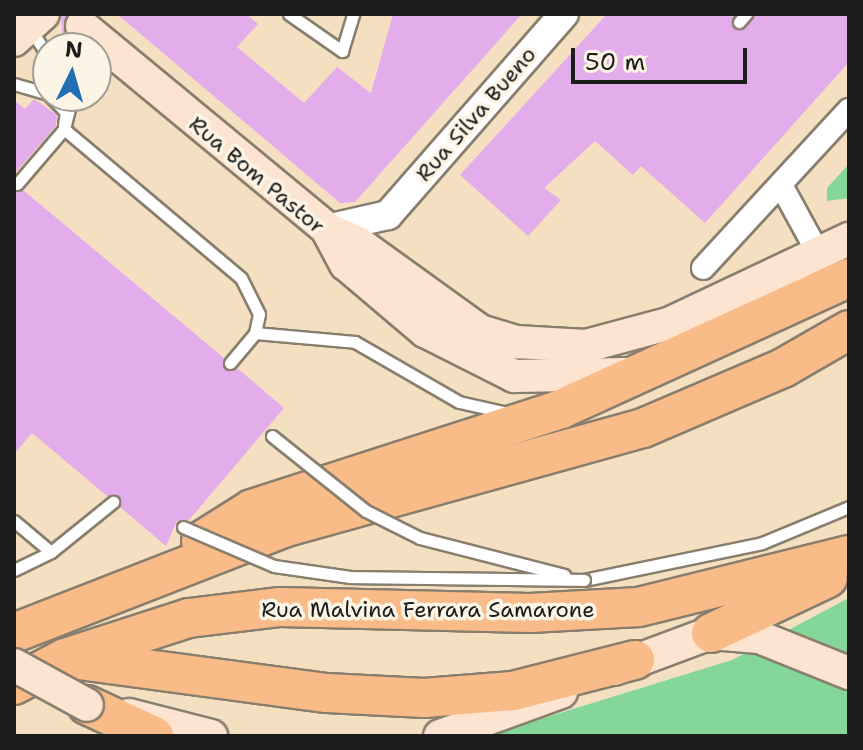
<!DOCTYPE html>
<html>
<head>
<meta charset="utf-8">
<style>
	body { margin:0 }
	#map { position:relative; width:863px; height:750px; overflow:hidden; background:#f5dfc1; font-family:"Shantell Sans",sans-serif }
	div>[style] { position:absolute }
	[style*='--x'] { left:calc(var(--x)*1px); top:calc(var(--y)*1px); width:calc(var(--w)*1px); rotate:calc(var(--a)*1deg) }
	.green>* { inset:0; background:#84d799 }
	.building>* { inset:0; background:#e3acea }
	.roads { filter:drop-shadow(2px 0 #887e6e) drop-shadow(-2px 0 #887e6e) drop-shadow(0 2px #887e6e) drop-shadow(0 -2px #887e6e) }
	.service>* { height:11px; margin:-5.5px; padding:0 5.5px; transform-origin:5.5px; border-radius:5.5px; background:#fff }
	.minor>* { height:22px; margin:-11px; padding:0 11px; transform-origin:11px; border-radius:11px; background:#fff }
	.tertiary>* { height:28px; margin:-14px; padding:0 14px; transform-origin:14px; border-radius:14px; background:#fff }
	.secondary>* { height:32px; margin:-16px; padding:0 16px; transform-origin:16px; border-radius:16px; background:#fde4d0 }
	.trunk>* { height:38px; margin:-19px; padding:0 19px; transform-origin:19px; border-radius:19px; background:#f9bc89 }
	.bridges { filter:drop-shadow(2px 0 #887e6e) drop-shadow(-2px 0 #887e6e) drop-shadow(0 2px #887e6e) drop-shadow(0 -2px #887e6e) }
	.service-bridge>* { height:11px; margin:-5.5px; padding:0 5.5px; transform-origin:5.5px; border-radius:5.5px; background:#fff }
	.secondary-bridge>* { height:32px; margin:-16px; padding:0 16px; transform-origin:16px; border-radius:16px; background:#fde4d0 }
	span { translate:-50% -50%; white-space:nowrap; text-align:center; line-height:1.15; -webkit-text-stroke:7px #fcf5e5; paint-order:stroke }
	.street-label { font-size:22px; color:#1c1c1c }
	.frame { position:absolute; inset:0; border:16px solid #1c1c1c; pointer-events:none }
	.north { position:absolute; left:32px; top:32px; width:80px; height:80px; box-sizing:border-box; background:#fcf5e5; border:2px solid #a29e95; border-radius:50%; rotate:5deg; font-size:22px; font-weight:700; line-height:32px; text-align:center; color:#1c1c1c }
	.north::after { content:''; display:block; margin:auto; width:28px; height:36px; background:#1f6fb2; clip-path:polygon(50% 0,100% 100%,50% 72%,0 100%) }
	.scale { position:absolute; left:571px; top:48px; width:176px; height:36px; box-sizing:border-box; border:4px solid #1c1c1c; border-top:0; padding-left:10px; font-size:24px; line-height:28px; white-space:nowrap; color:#1c1c1c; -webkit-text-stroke:6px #fcf5e5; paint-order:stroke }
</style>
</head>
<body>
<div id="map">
	<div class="green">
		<i style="clip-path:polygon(849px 164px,849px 198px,827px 201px,827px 188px)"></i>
		<i style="clip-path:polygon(849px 598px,849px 736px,485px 736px,732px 660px)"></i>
	</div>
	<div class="building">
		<i style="clip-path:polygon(61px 14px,67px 14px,65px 33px,79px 48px,63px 48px)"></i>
		<i style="clip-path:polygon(117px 14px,246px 14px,258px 24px,237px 47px,304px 103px,337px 67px,371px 93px,393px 14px,522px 14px,355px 202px,340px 203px)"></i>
		<i style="clip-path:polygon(607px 14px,735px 14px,731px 24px,738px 30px,754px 14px,849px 14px,849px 62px,705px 223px,641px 166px,633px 175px,595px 141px,544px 188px,561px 200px,528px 236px,460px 175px)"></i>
		<i style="clip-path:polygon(34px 99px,57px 115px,56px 126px,14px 174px,14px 100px,25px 109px)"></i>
		<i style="clip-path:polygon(23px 190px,224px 358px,224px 369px,237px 368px,284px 408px,189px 520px,177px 521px,166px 546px,120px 507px,119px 496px,107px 496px,32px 433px,14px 454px,14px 192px)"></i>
	</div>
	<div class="roads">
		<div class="service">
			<i style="--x:289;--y:14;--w:65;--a:34.9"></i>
			<i style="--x:342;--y:51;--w:39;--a:-73"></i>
			<i style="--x:739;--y:22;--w:11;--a:-49"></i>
			<i style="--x:31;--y:30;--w:31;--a:57"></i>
			<i style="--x:14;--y:84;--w:35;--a:16"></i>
			<i style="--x:50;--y:96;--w:23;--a:45"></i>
			<i style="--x:66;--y:112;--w:13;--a:99"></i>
			<i style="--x:64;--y:129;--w:231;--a:40.1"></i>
			<i style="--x:241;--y:278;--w:40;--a:63.4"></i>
			<i style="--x:259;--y:314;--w:19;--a:102"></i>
			<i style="--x:17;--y:184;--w:72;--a:-49.5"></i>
			<i style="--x:64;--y:129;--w:34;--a:-76"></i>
			<i style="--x:255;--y:333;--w:100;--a:5.1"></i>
			<i style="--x:355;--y:342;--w:120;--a:30"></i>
			<i style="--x:459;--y:402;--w:50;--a:12.7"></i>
			<i style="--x:230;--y:363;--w:39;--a:-50"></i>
			<i style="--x:14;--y:521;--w:48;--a:40"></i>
			<i style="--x:14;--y:570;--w:41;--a:-25.9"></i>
			<i style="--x:51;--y:552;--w:80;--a:-38.9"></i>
			<i style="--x:584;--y:580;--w:182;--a:-11.7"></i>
			<i style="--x:762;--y:543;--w:94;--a:-22.5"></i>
		</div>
		<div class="minor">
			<i style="--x:781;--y:185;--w:77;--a:61.4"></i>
			<i style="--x:703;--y:268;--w:215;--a:-47.3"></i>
		</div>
		<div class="tertiary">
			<i style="--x:327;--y:229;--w:63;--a:-12.9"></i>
			<i style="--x:388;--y:215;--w:267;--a:-48.8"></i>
		</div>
		<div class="secondary">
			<i style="--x:82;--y:26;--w:318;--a:39.6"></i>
			<i style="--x:327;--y:229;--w:40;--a:62"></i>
			<i style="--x:346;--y:264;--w:104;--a:40.3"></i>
			<i style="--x:425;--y:331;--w:100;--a:26.8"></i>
			<i style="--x:514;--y:376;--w:111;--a:-1"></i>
			<i style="--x:14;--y:40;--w:39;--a:-42"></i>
			<i style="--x:327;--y:229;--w:34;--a:24"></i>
			<i style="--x:358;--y:243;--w:150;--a:35.8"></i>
			<i style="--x:480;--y:331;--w:39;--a:17"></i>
			<i style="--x:517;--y:342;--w:69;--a:3.3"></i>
			<i style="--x:586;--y:346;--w:88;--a:-15.1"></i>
			<i style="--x:671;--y:323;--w:197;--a:-25.3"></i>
			<i style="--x:614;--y:669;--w:103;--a:-20.4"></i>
			<i style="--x:711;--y:633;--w:48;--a:4.8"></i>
			<i style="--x:759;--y:637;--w:97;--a:21.8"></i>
			<i style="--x:129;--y:715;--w:85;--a:14.4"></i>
			<i style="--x:440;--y:736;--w:129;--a:-20"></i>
		</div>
		<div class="trunk">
			<i style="--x:201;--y:541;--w:60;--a:-32.1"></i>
			<i style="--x:252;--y:509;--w:325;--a:-17.9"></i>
			<i style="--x:561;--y:409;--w:316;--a:-24.5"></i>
			<i style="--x:14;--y:633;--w:292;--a:-21.3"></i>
			<i style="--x:286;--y:527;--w:370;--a:-15.5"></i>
			<i style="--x:643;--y:428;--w:152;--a:-23.2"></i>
			<i style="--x:783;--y:368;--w:76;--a:-29.9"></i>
			<i style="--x:711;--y:633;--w:129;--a:-25.2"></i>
			<i style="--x:79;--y:660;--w:250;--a:7.6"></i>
			<i style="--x:327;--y:693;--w:97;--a:3"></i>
			<i style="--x:424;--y:698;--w:89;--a:-4.5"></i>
			<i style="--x:513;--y:691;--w:126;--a:-14.3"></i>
			<i style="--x:14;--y:685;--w:58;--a:-27.9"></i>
			<i style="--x:65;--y:658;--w:130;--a:-17.9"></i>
			<i style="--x:189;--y:618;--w:92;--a:-6.9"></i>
			<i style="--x:280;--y:607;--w:250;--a:1.4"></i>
			<i style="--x:530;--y:613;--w:109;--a:-3.2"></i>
			<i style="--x:639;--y:607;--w:216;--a:-13.9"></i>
			<i style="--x:87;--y:705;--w:74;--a:24.8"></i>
		</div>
	</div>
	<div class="bridges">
		<div class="service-bridge">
			<i style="--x:272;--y:436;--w:120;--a:38.6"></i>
			<i style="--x:366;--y:511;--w:60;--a:26.6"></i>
			<i style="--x:420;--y:538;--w:149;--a:14.4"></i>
			<i style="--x:183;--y:527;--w:99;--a:23.2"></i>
			<i style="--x:274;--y:566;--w:77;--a:8.2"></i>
			<i style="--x:350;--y:577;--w:234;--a:0.7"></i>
		</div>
		<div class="secondary-bridge">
			<i style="--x:14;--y:665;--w:83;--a:28.7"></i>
		</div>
	</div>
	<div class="street-label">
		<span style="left:476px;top:114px;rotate:-49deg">Rua Silva Bueno</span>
		<span style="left:257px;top:175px;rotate:40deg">Rua Bom Pastor</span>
		<span style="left:428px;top:610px">Rua Malvina Ferrara Samarone</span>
	</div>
	<div class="frame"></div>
	<div class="north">N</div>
	<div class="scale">50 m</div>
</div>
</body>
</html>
